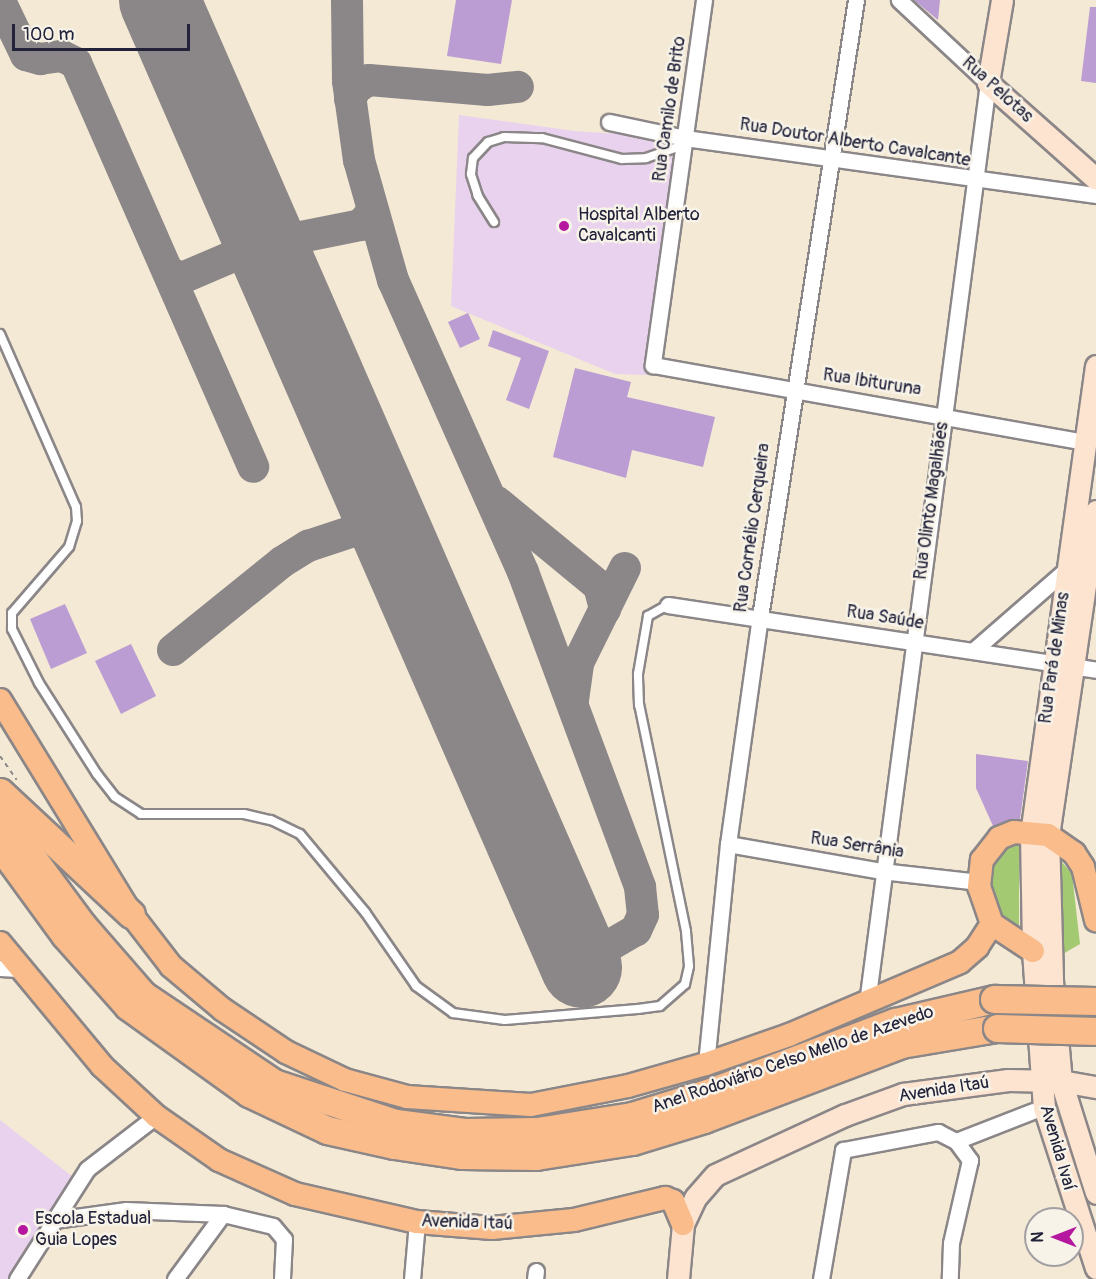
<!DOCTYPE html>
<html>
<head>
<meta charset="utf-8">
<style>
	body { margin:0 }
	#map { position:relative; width:1096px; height:1279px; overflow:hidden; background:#f4e9d4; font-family:Pangolin,sans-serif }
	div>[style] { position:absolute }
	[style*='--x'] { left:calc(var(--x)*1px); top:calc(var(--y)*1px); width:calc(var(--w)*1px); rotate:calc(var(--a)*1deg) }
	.built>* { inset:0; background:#e9d2ee }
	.green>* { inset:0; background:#a4c973 }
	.taxiway>* { height:32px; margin:-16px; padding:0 16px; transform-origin:16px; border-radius:16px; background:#8b8688 }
	.runway>* { height:81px; margin:-40.5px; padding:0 40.5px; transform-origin:40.5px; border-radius:40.5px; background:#8b8688 }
	.building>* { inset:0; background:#bb9dd4 }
	.path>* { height:2px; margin-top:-1px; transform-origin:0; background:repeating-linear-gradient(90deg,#8b8688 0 4.5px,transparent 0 9px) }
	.roads { filter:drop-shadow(2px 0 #8b8688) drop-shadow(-2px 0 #8b8688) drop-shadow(0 2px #8b8688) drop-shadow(0 -2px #8b8688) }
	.lane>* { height:8px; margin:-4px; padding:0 4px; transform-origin:4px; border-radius:4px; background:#fff }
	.street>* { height:15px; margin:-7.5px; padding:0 7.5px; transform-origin:7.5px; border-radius:7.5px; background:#fff }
	.secondary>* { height:21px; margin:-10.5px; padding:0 10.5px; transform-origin:10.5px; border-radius:10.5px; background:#fde4d0 }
	.primary>* { height:22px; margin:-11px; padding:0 11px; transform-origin:11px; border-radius:11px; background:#f9bc8a }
	.highway>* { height:27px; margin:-13.5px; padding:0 13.5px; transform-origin:13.5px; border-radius:13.5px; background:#f9bc8a }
	.bridges { filter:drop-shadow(2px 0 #8b8688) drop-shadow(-2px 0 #8b8688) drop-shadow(0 2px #8b8688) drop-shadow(0 -2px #8b8688) }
	.highway-bridge>* { height:27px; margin:-13.5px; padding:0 13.5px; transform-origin:13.5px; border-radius:13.5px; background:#f9bc8a }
	.dots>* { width:16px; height:16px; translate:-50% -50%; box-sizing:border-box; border:3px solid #f7f3e8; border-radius:50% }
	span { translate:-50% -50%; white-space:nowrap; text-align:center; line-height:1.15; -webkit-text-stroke:5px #f7f3e8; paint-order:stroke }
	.street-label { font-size:18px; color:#22223b }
	.poi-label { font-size:18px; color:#22223b }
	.left { translate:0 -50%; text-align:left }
	.north { position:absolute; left:1024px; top:1207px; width:60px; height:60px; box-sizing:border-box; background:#f7f3e8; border:2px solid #a29fa3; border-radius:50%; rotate:270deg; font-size:16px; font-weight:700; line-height:24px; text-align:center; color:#22223b }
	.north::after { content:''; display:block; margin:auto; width:21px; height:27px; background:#b5179e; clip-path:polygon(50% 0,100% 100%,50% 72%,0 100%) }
	.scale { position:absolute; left:12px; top:24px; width:178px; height:27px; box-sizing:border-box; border:3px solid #22223b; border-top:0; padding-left:8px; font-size:18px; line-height:21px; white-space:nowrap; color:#22223b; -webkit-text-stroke:4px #f7f3e8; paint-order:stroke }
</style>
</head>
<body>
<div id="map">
	<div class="built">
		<i style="clip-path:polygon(459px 115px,574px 131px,685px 138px,653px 365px,648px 375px,615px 374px,451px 306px)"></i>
		<i style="clip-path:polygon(0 1120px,78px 1181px,15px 1279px,0 1279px)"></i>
	</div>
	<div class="green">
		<i style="clip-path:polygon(1019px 841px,1019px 930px,997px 918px,982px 881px,998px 851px)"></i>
		<i style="clip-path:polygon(1056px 855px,1072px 874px,1080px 944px,1056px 958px)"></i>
	</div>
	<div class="taxiway">
		<i style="--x:347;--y:0;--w:81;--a:89.3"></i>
		<i style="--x:348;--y:81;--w:80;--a:82.1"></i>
		<i style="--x:359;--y:160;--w:125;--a:74.2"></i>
		<i style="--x:393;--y:280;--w:320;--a:66"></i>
		<i style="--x:523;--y:572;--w:336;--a:69.6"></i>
		<i style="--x:640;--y:887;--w:28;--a:84"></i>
		<i style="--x:643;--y:915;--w:17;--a:115"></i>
		<i style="--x:636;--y:930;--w:44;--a:149.9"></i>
		<i style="--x:598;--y:952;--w:22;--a:167"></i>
		<i style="--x:0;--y:1;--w:60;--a:64.3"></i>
		<i style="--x:26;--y:55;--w:15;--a:16"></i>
		<i style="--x:40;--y:59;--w:22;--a:-8"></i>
		<i style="--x:62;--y:56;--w:16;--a:27"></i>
		<i style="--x:76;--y:63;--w:441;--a:66.3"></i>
		<i style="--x:350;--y:99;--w:13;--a:-61"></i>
		<i style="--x:356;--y:88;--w:15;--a:-32"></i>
		<i style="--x:369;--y:80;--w:119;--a:4.8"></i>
		<i style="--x:488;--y:90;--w:30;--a:-6"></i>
		<i style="--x:260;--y:233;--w:22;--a:21"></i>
		<i style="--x:281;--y:241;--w:82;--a:-11.3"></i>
		<i style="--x:361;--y:225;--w:17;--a:-50"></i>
		<i style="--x:170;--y:273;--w:13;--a:23"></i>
		<i style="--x:182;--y:278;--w:74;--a:-23.1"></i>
		<i style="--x:250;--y:249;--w:23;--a:-70"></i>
		<i style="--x:497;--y:502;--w:132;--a:39.5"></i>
		<i style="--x:599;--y:586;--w:24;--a:75"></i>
		<i style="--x:173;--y:650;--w:140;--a:-38.9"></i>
		<i style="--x:282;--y:562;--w:31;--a:-32"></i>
		<i style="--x:308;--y:546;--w:67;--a:-18.2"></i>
		<i style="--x:372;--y:525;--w:17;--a:-54"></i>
		<i style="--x:573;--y:700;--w:37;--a:-82"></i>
		<i style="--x:578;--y:663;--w:106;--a:-63.7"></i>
	</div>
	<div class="runway">
		<i style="--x:159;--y:0;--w:1055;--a:66.42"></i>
	</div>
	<div class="building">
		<i style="clip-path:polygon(456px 0,512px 0,501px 64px,447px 56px)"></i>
		<i style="clip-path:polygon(914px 0,940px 0,938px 20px)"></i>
		<i style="clip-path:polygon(1090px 7px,1096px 7px,1096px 83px,1081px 81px)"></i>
		<i style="clip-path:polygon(468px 313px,480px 339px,460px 348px,448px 322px)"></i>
		<i style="clip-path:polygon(493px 330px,549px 351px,529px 409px,506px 400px,521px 358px,488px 346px)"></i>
		<i style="clip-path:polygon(575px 368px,631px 382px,627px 397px,715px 417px,703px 467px,632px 450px,626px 478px,553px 457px)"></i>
		<i style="clip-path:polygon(65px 604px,87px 653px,51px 669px,30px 619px)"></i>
		<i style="clip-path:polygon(131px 644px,156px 696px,121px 714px,95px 661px)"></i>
		<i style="clip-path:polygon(976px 754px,1028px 761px,1020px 819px,993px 826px,976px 788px)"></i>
	</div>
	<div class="path">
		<i style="--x:0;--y:756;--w:29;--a:55"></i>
	</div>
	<div class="roads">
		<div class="lane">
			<i style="--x:494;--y:222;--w:31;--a:-122"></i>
			<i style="--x:478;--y:196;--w:23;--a:-108"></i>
			<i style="--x:471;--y:174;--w:16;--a:-83"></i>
			<i style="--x:473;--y:158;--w:22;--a:-47"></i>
			<i style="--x:488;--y:142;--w:17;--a:-17"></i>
			<i style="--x:504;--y:137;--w:38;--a:2"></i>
			<i style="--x:542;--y:138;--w:83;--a:14.7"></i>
			<i style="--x:622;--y:159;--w:24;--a:-2"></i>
			<i style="--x:646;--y:158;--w:39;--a:-19"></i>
			<i style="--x:0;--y:334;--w:189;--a:66.3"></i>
			<i style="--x:76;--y:507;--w:14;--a:86"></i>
			<i style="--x:77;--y:521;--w:27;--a:107"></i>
			<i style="--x:69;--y:547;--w:87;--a:130.8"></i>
			<i style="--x:12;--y:613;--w:16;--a:90"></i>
			<i style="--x:12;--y:629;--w:60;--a:63.4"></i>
			<i style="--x:39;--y:683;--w:108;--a:57.5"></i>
			<i style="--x:97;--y:774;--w:29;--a:52"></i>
			<i style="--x:115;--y:797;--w:31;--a:33"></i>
			<i style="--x:141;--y:814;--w:103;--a:0"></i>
			<i style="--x:244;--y:814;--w:28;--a:13"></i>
			<i style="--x:271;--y:820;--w:32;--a:26"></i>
			<i style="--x:300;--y:834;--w:102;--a:50.2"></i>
			<i style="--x:365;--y:912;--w:90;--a:55.4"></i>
			<i style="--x:416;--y:986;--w:46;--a:36.1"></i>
			<i style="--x:453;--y:1013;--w:52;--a:7.7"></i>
			<i style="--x:505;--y:1020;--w:133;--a:-4.7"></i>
			<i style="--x:638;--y:1009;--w:22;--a:-8"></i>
			<i style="--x:660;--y:1006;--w:33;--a:-41"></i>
			<i style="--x:685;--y:984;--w:18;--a:-77"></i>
			<i style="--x:689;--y:966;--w:35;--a:-95"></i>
			<i style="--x:686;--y:931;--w:231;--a:-101.7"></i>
			<i style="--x:639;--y:705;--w:31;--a:-92"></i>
			<i style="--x:638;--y:674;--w:59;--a:-80.2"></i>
			<i style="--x:648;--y:616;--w:23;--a:-29"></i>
		</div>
		<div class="street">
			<i style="--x:704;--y:0;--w:369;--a:98"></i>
			<i style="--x:653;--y:365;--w:439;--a:10.1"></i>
			<i style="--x:609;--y:122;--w:78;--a:11.9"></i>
			<i style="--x:685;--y:138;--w:415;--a:7.9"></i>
			<i style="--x:668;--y:605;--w:433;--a:8.6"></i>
			<i style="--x:974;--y:650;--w:125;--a:-41.1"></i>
			<i style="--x:728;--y:844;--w:155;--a:10"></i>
			<i style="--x:881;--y:871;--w:99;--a:6.4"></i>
			<i style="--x:0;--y:968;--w:18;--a:3"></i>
			<i style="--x:867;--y:1003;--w:928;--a:-82.51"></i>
			<i style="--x:988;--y:83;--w:122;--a:-137"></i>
			<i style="--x:706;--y:1064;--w:221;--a:-84.3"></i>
			<i style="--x:728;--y:844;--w:229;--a:-82"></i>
			<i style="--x:760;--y:617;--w:624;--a:-81.16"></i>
			<i style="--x:956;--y:1141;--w:83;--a:-21.3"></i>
			<i style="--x:54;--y:1220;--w:73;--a:-7.9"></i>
			<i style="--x:126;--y:1210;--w:97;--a:2.4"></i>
			<i style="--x:223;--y:1214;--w:51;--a:13.5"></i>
			<i style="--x:273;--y:1226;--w:17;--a:50"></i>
			<i style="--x:284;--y:1239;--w:40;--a:92.9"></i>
			<i style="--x:17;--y:1279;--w:130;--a:-57.5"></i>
			<i style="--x:87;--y:1169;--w:87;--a:-37.5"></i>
			<i style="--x:175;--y:1279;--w:81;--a:-53.6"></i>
			<i style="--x:412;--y:1279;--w:57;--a:-85"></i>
			<i style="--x:535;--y:1279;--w:8;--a:-83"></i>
			<i style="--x:821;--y:1279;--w:131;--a:-80.3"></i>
			<i style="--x:843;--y:1150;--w:97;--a:-10.7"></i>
			<i style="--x:938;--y:1132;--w:20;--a:27"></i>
			<i style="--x:956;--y:1141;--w:24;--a:54"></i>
			<i style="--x:970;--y:1160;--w:85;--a:102.9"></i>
			<i style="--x:951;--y:1243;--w:36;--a:92"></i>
		</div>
		<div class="secondary">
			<i style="--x:1002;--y:0;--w:84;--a:99.6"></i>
			<i style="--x:988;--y:83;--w:144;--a:41.6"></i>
			<i style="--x:1096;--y:366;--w:472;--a:97.9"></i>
			<i style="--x:1031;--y:833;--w:118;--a:89"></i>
			<i style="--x:1033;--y:951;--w:156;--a:86"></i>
			<i style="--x:1044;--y:1107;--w:169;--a:72.1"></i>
			<i style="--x:1096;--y:511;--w:328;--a:98.4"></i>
			<i style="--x:1048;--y:835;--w:146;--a:88.4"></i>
			<i style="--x:1052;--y:981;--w:100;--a:84.9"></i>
			<i style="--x:1061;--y:1081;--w:117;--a:72.6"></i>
			<i style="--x:678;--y:1279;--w:55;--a:-84.8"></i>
			<i style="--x:683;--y:1224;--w:29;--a:-65"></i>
			<i style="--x:695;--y:1198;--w:30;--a:-49"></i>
			<i style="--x:715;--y:1175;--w:143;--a:-24.8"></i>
			<i style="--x:845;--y:1115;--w:62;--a:-19.9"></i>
			<i style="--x:903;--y:1094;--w:106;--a:-7.6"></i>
			<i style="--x:1008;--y:1080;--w:53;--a:1.1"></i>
			<i style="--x:1061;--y:1081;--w:36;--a:10"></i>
		</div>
		<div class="primary">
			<i style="--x:0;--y:700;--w:251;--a:58.5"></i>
			<i style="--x:131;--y:914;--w:66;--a:52.4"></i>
			<i style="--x:171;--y:966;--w:67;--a:40.1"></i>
			<i style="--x:222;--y:1009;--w:77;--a:33.9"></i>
			<i style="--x:286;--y:1052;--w:65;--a:25.4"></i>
			<i style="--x:345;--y:1080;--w:64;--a:15.3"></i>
			<i style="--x:407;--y:1097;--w:124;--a:3.7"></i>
			<i style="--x:531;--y:1105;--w:99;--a:-11.1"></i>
			<i style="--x:628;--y:1086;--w:81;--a:-15.8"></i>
			<i style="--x:706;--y:1064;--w:88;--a:-19.3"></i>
			<i style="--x:789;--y:1035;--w:186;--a:-23.1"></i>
			<i style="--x:960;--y:962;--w:23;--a:-41"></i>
			<i style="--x:977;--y:947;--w:27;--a:-57"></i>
			<i style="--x:992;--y:924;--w:39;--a:-109"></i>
			<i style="--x:979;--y:887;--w:27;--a:-84"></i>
			<i style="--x:982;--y:860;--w:28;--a:-52"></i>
			<i style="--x:999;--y:838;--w:16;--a:-22"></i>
			<i style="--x:1014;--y:832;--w:34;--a:5"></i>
			<i style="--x:1048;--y:835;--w:32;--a:35"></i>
			<i style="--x:1074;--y:853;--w:17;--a:57"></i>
			<i style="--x:1083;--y:867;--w:55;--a:76.2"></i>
			<i style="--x:992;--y:924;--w:49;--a:33.4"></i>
			<i style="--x:0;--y:943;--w:160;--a:50.3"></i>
			<i style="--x:102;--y:1066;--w:74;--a:42.8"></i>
			<i style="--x:156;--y:1116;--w:77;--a:34.9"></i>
			<i style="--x:219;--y:1160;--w:83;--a:24.1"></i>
			<i style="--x:295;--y:1194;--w:125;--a:12.9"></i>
			<i style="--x:417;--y:1222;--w:75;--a:4.6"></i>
			<i style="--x:492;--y:1228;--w:82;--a:-5.6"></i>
			<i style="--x:574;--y:1220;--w:94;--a:-13.6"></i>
			<i style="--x:665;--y:1198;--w:9;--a:21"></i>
			<i style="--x:673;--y:1201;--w:25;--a:67"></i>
		</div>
		<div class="highway">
			<i style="--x:0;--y:792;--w:179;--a:43"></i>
			<i style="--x:0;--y:814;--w:139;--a:53.5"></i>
			<i style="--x:83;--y:926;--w:91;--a:49"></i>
			<i style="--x:143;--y:995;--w:158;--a:33.9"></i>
			<i style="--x:274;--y:1083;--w:128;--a:18.2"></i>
			<i style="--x:396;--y:1123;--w:69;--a:7.5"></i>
			<i style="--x:464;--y:1132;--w:73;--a:-0.8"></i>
			<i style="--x:537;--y:1131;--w:96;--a:-9"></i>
			<i style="--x:632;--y:1116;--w:78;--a:-17"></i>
			<i style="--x:707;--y:1093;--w:201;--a:-20.7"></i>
			<i style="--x:895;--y:1022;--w:102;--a:-13.1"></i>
			<i style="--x:0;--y:846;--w:110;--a:53.9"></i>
			<i style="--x:65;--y:935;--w:95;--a:48.4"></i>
			<i style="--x:128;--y:1006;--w:149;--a:35.7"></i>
			<i style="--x:249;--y:1093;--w:86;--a:25.4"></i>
			<i style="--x:327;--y:1130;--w:69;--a:12.6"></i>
			<i style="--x:394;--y:1145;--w:69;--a:8.4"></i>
			<i style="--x:462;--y:1155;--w:74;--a:0.8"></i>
			<i style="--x:536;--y:1156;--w:97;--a:-8.9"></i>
			<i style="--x:632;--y:1141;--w:75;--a:-17"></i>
			<i style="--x:704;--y:1119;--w:211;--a:-20.8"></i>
			<i style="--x:901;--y:1044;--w:97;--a:-9.5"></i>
		</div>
	</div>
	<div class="bridges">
		<div class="highway-bridge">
			<i style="--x:994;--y:999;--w:102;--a:1.1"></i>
			<i style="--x:997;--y:1028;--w:99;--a:1.7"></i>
		</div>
	</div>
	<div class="dots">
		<i style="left:564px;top:226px;background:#b5179e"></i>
		<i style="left:23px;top:1230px;background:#b5179e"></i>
	</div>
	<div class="street-label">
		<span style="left:997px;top:90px;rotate:42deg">Rua Pelotas</span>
		<span style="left:670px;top:109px;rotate:-82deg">Rua Camilo de Brito</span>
		<span style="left:855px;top:143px;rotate:9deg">Rua Doutor Alberto Cavalcante</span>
		<span style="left:872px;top:383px;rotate:9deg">Rua Ibituruna</span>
		<span style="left:932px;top:501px;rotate:-82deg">Rua Olinto Magalhães</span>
		<span style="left:753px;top:528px;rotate:-82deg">Rua Cornélio Cerqueira</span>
		<span style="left:885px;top:618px;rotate:9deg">Rua Saúde</span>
		<span style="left:1055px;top:658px;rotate:-82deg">Rua Pará de Minas</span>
		<span style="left:857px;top:846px;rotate:9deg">Rua Serrânia</span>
		<span style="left:793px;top:1060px;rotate:-19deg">Anel Rodoviário Celso Mello de Azevedo</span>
		<span style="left:944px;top:1090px;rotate:-9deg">Avenida Itaú</span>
		<span style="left:1057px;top:1148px;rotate:74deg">Avenida Ivaí</span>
		<span style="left:467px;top:1223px;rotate:2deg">Avenida Itaú</span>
	</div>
	<div class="poi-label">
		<span class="left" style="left:578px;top:226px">Hospital Alberto<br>Cavalcanti</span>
		<span class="left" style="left:35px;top:1230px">Escola Estadual<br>Guia Lopes</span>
	</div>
	<div class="north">N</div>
	<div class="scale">100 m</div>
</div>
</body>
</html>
